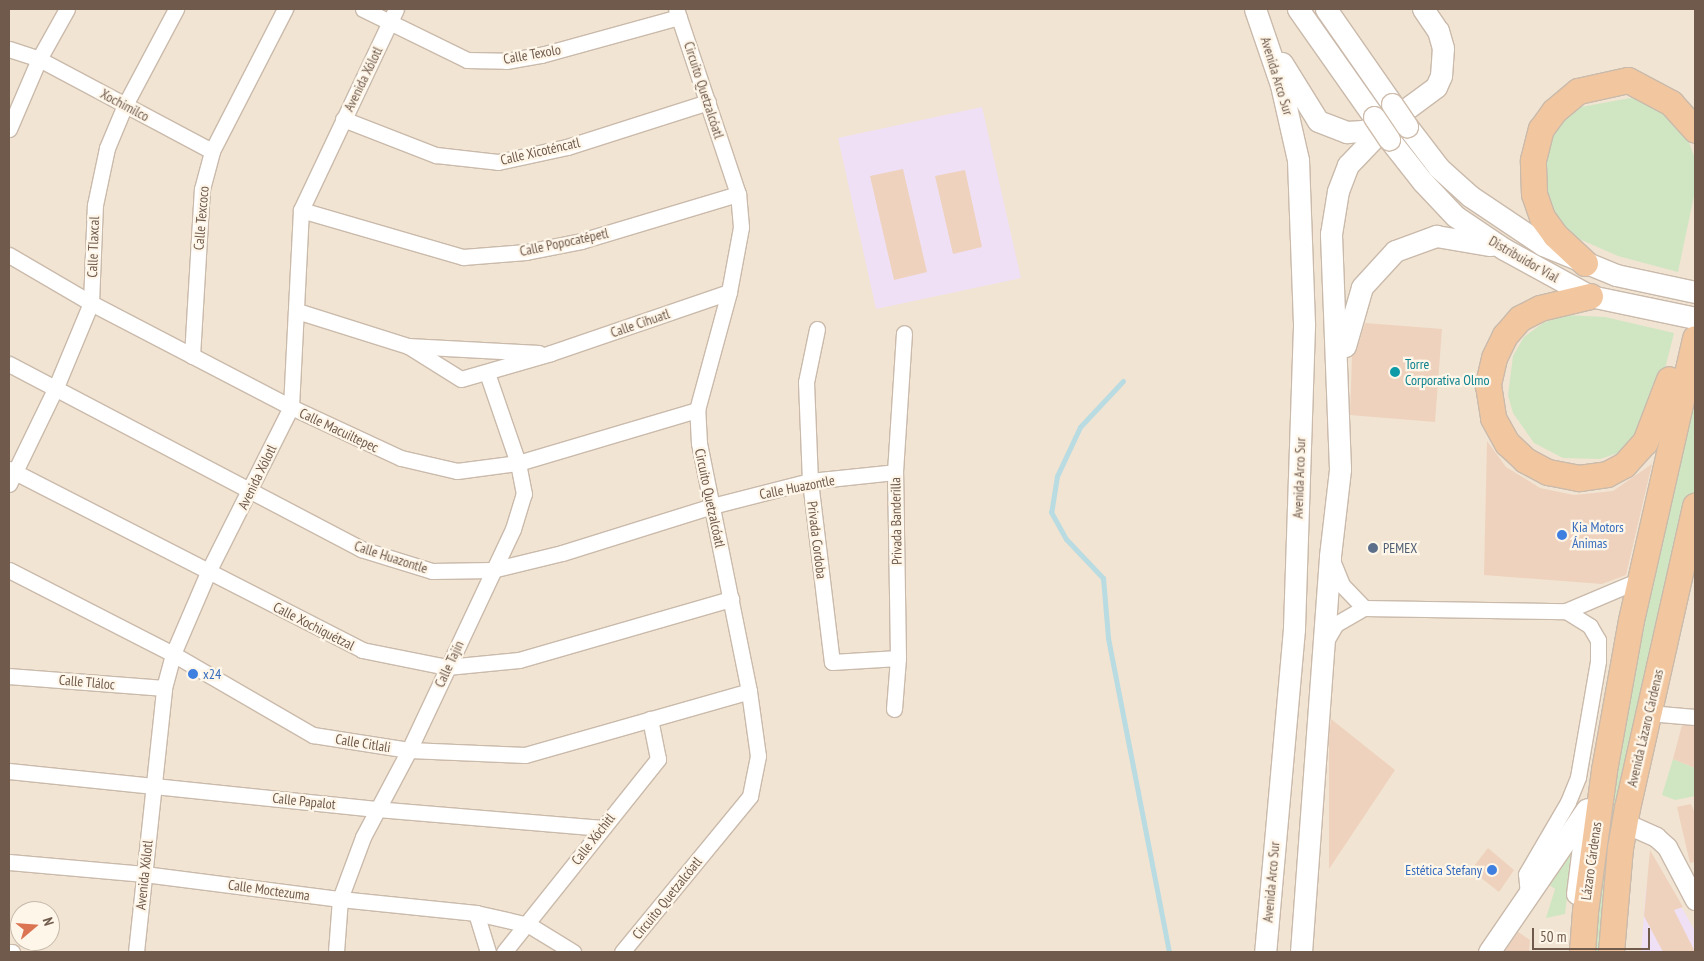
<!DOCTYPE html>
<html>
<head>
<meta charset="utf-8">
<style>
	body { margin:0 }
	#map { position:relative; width:1704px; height:961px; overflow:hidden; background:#faf2e3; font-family:"PT Sans Narrow",sans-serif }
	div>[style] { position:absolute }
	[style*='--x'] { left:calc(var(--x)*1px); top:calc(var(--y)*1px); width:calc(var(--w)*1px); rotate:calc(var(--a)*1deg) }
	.residential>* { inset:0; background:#f1e4d2 }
	.education>* { inset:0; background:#efe0f6 }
	.green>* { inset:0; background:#d0e6c3 }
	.stream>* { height:5px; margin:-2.5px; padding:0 2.5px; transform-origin:2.5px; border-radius:2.5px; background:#b9dbe2 }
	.building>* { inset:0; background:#eed2bd }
	.roads { filter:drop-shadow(1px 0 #cabaab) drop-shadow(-1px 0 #cabaab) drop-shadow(0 1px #cabaab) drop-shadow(0 -1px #cabaab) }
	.minor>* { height:15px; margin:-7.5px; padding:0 7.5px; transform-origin:7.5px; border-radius:7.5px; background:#fff }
	.tertiary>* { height:19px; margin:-9.5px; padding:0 9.5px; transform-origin:9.5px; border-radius:9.5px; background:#fff }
	.secondary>* { height:21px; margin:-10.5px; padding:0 10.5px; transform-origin:10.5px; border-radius:10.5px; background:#fff }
	.trunk>* { height:25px; margin:-12.5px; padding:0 12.5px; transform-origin:12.5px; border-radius:12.5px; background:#f2c79f }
	.bridges { filter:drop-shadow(1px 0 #cfbcab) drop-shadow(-1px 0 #cfbcab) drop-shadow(0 1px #cfbcab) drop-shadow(0 -1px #cfbcab) }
	.secondary-bridge>* { height:21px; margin:-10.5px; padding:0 10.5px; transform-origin:10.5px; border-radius:10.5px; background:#fff }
	.dots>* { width:14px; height:14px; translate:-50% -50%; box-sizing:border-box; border:2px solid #fef6e9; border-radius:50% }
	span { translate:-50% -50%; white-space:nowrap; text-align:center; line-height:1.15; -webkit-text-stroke:4.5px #fef6e9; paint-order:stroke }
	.street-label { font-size:14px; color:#705a4b }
	.culture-label { font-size:14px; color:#0d838f }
	.left { translate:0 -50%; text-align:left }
	.shop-label { font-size:14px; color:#366cbe }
	.right { translate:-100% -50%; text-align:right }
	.service-label { font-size:14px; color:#4e5e75 }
	.frame { position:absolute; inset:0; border:10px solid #705a4b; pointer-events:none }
	.north { position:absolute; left:10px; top:901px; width:50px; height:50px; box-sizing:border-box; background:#fef6e9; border:1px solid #c5b8aa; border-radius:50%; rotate:72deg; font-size:14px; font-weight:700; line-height:20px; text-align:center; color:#705a4b }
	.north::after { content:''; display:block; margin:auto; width:18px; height:22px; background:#db7451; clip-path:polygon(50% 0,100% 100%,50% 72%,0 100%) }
	.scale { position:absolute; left:1532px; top:928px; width:118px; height:22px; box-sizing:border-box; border:2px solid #705a4b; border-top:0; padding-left:6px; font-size:15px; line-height:18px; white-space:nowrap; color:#705a4b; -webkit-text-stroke:4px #fef6e9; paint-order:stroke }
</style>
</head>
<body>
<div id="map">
	<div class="residential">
		<i style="clip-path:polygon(evenodd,9px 9px,1695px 9px,1695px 952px,9px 952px,9px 9px,20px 911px,50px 911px,50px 941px,20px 941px,20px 911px)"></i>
	</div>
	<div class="education">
		<i style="clip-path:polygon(982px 107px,1021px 278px,876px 309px,838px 138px)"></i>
		<i style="clip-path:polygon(1668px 883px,1695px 931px,1695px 952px,1641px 952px,1646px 889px)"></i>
	</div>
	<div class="green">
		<i style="clip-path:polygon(1630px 98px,1651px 103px,1685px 131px,1695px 159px,1695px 191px,1678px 272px,1618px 256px,1577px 238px,1555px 217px,1545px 195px,1543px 169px,1548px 146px,1562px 122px,1581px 107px)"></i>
		<i style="clip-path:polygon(1564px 315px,1605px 317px,1674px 333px,1652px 420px,1618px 453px,1600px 459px,1563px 458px,1534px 443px,1513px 413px,1508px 395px,1513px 356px,1524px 337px,1543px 323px)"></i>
		<i style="clip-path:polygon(1695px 361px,1695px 507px,1601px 952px,1589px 952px,1589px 827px)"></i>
		<i style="clip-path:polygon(1673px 759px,1695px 768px,1695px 796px,1675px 800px,1662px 795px)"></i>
		<i style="clip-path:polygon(1575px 836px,1565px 914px,1546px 918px,1555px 889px,1539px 878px)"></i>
	</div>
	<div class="stream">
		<i style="--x:1123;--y:381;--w:63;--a:133.1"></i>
		<i style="--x:1080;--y:427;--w:54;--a:115.1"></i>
		<i style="--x:1057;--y:476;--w:36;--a:99"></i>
		<i style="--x:1051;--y:512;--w:31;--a:61"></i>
		<i style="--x:1066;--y:539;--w:54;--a:46.5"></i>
		<i style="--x:1103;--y:578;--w:60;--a:85.2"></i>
		<i style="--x:1108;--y:638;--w:320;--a:79"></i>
	</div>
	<div class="building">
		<i style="clip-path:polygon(903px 169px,927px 272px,894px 280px,870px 176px)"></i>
		<i style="clip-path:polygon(965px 170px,982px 247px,953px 254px,935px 176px)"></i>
		<i style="clip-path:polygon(1365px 323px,1442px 329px,1435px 422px,1350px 415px,1352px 356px,1357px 349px)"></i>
		<i style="clip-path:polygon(1487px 441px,1506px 467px,1540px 488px,1574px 495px,1613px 491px,1652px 464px,1626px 575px,1602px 584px,1484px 575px)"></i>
		<i style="clip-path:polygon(1331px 719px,1395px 770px,1329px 869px,1329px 736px)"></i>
		<i style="clip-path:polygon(1682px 725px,1695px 726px,1695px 768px,1673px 759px)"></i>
		<i style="clip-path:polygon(1691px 804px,1695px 814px,1695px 862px,1690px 863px,1677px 807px)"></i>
		<i style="clip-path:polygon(1488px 848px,1514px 870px,1499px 892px,1471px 870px)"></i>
		<i style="clip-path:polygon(1650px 850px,1683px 907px,1674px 910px,1695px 952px,1663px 952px,1644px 916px)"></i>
		<i style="clip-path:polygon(1518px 932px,1530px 940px,1529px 952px,1504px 952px)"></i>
	</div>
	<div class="roads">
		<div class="minor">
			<i style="--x:363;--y:9;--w:116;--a:26.1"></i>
			<i style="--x:467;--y:60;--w:39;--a:1"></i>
			<i style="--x:506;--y:61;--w:36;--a:-10"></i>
			<i style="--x:541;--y:55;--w:143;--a:-15.4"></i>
			<i style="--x:9;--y:49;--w:32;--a:18"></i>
			<i style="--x:39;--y:59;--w:196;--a:28"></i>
			<i style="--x:343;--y:119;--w:100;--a:21.2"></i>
			<i style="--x:436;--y:155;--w:62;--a:6.4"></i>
			<i style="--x:498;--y:162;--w:71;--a:-12.3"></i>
			<i style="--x:567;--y:147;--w:148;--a:-17.7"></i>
			<i style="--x:9;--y:129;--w:76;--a:-66.8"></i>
			<i style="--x:39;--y:59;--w:57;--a:-60.8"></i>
			<i style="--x:301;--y:210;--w:169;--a:16.2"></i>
			<i style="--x:463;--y:257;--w:63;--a:-4.5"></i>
			<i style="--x:526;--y:252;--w:56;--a:-11.3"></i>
			<i style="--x:581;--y:241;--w:164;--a:-16.7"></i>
			<i style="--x:9;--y:255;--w:95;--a:30.3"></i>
			<i style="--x:91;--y:303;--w:225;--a:27.5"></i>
			<i style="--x:291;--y:407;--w:121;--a:24.9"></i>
			<i style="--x:401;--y:458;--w:57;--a:13.1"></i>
			<i style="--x:457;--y:471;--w:62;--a:-7.5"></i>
			<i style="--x:518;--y:463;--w:187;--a:-16.5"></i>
			<i style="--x:297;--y:311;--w:116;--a:17.5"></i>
			<i style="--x:408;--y:346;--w:131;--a:3.1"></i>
			<i style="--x:817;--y:329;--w:54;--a:101.7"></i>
			<i style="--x:806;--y:382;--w:99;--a:87.7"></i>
			<i style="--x:810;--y:481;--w:182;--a:83.1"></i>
			<i style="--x:832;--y:662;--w:66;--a:-3.5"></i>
			<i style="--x:408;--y:346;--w:62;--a:31.9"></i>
			<i style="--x:461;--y:379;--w:94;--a:-16.1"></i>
			<i style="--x:551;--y:353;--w:188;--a:-18.9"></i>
			<i style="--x:192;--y:356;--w:167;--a:-86.6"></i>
			<i style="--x:202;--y:189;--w:39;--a:-75"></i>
			<i style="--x:212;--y:151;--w:160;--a:-62.8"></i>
			<i style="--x:9;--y:364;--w:398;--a:27.7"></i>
			<i style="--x:361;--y:549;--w:74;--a:17.2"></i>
			<i style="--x:432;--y:571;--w:60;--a:-1"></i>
			<i style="--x:492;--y:570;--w:72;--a:-13.7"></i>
			<i style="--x:562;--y:553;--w:157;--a:-17.4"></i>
			<i style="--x:712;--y:506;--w:101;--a:-14.3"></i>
			<i style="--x:810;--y:481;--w:85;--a:-6"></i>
			<i style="--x:9;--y:469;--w:397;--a:27.1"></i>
			<i style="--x:362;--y:650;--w:87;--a:11.3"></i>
			<i style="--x:447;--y:667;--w:72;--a:-5.6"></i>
			<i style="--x:519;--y:660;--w:221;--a:-16.1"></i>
			<i style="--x:9;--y:484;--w:108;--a:-64.1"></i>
			<i style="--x:56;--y:387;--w:91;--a:-67.4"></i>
			<i style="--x:91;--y:303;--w:98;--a:-87.7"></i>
			<i style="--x:95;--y:205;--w:58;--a:-78.1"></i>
			<i style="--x:107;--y:148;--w:47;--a:-67.3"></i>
			<i style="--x:125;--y:105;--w:109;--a:-62"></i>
			<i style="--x:1332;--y:560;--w:27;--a:68"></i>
			<i style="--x:1342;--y:585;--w:32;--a:46"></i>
			<i style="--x:9;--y:570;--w:184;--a:27.1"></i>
			<i style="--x:173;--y:654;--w:162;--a:30.1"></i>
			<i style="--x:313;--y:735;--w:97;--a:8.9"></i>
			<i style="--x:409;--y:750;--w:116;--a:2.5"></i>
			<i style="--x:525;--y:755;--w:233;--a:-15.9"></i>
			<i style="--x:1326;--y:641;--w:20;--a:-60"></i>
			<i style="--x:1336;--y:624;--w:32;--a:-30"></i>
			<i style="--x:1364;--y:608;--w:202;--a:0.9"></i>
			<i style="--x:1566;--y:611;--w:69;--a:-22.9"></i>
			<i style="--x:9;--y:676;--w:155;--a:4.4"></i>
			<i style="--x:894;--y:709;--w:51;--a:-85.5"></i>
			<i style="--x:898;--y:658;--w:186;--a:-90.9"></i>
			<i style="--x:895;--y:472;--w:139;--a:-86.3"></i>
			<i style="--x:1660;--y:714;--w:35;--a:5"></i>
			<i style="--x:9;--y:771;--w:369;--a:5.9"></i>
			<i style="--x:376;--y:809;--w:226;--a:4.8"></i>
			<i style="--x:9;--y:862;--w:136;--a:5.1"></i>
			<i style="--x:144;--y:874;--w:198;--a:7.3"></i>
			<i style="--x:340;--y:899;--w:137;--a:5.9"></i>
			<i style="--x:476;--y:913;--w:54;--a:12.8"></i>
			<i style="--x:529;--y:925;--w:52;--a:31.5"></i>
			<i style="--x:1528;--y:895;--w:21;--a:-95"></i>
			<i style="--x:1526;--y:874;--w:83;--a:-59.7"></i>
			<i style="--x:1568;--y:802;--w:27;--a:-68"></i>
			<i style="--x:1578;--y:777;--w:118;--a:-80.2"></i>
			<i style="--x:1598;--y:661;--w:21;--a:-90"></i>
			<i style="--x:1598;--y:640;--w:16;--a:-120"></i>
			<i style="--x:1590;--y:626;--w:28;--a:-148"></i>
			<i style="--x:476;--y:913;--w:41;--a:72.9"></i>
			<i style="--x:9;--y:952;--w:3;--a:0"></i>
			<i style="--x:136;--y:952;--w:265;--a:-83.9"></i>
			<i style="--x:164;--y:688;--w:35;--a:-75"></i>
			<i style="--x:173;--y:654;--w:91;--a:-66.8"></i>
			<i style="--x:209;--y:570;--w:182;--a:-63.3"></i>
			<i style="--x:291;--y:407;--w:197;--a:-87.1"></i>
			<i style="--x:301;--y:210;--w:222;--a:-64.7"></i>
			<i style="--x:336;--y:952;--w:53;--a:-85.7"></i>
			<i style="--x:340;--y:899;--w:66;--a:-69.6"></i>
			<i style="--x:363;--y:837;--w:98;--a:-62.1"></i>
			<i style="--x:409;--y:750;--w:244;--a:-64.8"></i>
			<i style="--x:513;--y:529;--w:37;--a:-73"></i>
			<i style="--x:524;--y:494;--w:32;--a:-101"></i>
			<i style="--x:518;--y:463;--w:95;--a:-109"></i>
			<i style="--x:504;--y:952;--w:247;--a:-51.4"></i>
			<i style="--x:658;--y:759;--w:41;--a:-101.3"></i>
			<i style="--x:622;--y:952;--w:202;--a:-50.6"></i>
			<i style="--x:750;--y:796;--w:41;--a:-78.7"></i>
			<i style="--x:758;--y:756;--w:66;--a:-97.9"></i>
			<i style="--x:749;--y:691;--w:253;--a:-101.4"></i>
			<i style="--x:699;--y:443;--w:33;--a:-93"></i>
			<i style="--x:697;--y:410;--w:122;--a:-74.8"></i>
			<i style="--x:729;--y:292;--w:66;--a:-79.5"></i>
			<i style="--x:741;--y:227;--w:33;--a:-95"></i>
			<i style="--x:738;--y:194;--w:195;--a:-108.5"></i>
		</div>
		<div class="tertiary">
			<i style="--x:1634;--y:827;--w:24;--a:24"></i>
			<i style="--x:1656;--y:837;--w:15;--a:42"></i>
			<i style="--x:1667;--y:847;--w:60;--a:62.2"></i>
			<i style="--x:1576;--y:894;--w:80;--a:-82.8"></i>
		</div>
		<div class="secondary">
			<i style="--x:1255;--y:9;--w:80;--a:71.1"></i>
			<i style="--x:1281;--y:85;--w:77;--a:77.2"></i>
			<i style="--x:1298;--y:160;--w:166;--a:87.9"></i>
			<i style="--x:1304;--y:326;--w:303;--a:91.9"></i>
			<i style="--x:1294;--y:629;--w:324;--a:95.1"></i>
			<i style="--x:1298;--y:9;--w:132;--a:54.9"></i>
			<i style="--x:1326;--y:9;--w:116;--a:55.2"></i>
			<i style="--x:1282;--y:63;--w:68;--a:58.2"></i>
			<i style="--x:1318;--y:121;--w:31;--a:21"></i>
			<i style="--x:1347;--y:132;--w:16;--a:-4"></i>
			<i style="--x:1363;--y:131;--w:24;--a:-19"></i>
			<i style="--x:1407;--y:126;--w:53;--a:52.7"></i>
			<i style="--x:1439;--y:168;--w:42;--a:42.1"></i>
			<i style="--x:1470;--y:196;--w:88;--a:33.9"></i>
			<i style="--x:1543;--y:245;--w:79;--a:22.3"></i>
			<i style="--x:1616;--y:275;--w:81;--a:12.1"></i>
			<i style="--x:1389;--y:139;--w:55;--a:51.7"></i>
			<i style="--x:1423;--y:182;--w:47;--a:46.7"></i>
			<i style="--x:1455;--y:216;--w:59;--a:34"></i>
			<i style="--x:1504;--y:249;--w:98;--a:28.7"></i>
			<i style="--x:1590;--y:296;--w:107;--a:11.8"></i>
			<i style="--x:1345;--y:346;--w:61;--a:-73.9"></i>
			<i style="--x:1362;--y:287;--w:49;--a:-47.5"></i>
			<i style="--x:1395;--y:251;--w:44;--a:-20.1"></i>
			<i style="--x:1436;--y:236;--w:55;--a:9.5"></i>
			<i style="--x:1301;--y:952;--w:397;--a:-85.8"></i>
			<i style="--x:1330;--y:556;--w:88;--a:-83.4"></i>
			<i style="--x:1340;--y:469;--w:235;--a:-92.2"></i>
			<i style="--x:1331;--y:234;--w:44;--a:-80.8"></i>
			<i style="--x:1338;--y:191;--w:28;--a:-69"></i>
			<i style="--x:1348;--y:165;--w:61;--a:-46.3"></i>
			<i style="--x:1390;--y:121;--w:57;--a:-36.5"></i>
			<i style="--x:1436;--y:87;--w:12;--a:-66"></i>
			<i style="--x:1441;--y:76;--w:28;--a:-86"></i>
			<i style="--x:1443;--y:48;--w:18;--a:-106"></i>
			<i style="--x:1438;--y:31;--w:27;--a:-124"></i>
			<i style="--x:1489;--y:952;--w:173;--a:-55.6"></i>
		</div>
		<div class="trunk">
			<i style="--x:1585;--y:263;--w:41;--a:-137"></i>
			<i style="--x:1555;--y:235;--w:22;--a:-126"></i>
			<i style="--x:1542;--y:217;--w:24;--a:-109"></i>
			<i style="--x:1534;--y:194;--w:34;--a:-92"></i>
			<i style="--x:1533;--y:160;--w:32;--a:-76"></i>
			<i style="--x:1541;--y:129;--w:22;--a:-54"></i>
			<i style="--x:1554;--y:111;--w:31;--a:-40"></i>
			<i style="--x:1578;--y:91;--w:51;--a:-12.4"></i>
			<i style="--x:1628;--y:80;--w:49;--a:28.1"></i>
			<i style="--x:1671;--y:103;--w:36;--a:48"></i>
			<i style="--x:1590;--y:296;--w:51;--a:166.5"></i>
			<i style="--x:1540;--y:308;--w:22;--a:153"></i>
			<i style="--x:1520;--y:318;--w:23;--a:131"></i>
			<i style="--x:1505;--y:335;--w:25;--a:116"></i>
			<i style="--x:1494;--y:358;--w:28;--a:103"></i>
			<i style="--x:1488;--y:385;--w:33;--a:81"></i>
			<i style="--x:1493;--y:418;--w:29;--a:61"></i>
			<i style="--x:1507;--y:443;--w:25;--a:43"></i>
			<i style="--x:1525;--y:460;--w:26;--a:28"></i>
			<i style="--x:1548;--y:472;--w:32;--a:11"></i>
			<i style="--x:1579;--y:478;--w:28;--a:-8"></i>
			<i style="--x:1607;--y:474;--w:19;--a:-28"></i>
			<i style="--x:1624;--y:465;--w:31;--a:-48"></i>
			<i style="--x:1645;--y:442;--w:67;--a:-69.1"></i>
			<i style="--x:1582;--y:952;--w:41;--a:-85.8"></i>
			<i style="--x:1585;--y:911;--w:142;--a:-82.3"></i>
			<i style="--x:1604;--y:770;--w:152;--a:-79.8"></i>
			<i style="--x:1631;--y:620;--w:289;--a:-77.2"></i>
			<i style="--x:1611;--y:952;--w:104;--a:-85.1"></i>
			<i style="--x:1620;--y:848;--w:41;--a:-80.1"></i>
			<i style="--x:1627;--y:808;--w:310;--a:-77.3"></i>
		</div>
	</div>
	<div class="bridges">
		<div class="secondary-bridge">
			<i style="--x:1392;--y:104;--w:27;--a:56"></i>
			<i style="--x:1374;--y:117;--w:27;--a:56"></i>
		</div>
	</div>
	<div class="dots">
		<i style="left:1395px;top:372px;background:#0f9aa8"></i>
		<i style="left:1562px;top:535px;background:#3f7fe0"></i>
		<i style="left:1373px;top:548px;background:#5c6f8a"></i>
		<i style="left:193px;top:674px;background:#3f7fe0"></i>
		<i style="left:1492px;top:870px;background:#3f7fe0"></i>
	</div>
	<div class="street-label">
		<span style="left:532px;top:54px;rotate:-10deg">Calle Texolo</span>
		<span style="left:1277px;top:76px;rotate:73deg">Avenida Arco Sur</span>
		<span style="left:363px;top:79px;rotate:-64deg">Avenida Xólotl</span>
		<span style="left:704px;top:90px;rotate:72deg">Circuito Quetzalcóatl</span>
		<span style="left:125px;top:105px;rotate:28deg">Xochimilco</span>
		<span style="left:540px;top:151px;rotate:-13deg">Calle Xicoténcatl</span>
		<span style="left:201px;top:218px;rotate:-85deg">Calle Texcoco</span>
		<span style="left:564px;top:242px;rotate:-12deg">Calle Popocatépetl</span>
		<span style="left:93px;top:247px;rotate:-88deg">Calle Tlaxcal</span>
		<span style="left:1524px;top:259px;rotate:30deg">Distribuidor Vial</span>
		<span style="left:640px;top:323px;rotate:-19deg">Calle Cihuatl</span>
		<span style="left:339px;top:430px;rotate:25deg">Calle Macuiltepec</span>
		<span style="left:257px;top:477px;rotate:-64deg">Avenida Xólotl</span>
		<span style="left:1299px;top:478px;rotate:-88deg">Avenida Arco Sur</span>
		<span style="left:797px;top:487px;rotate:-11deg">Calle Huazontle</span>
		<span style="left:710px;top:498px;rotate:78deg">Circuito Quetzalcóatl</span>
		<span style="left:896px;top:521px;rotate:-91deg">Privada Banderilla</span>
		<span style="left:817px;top:540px;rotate:83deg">Privada Cordoba</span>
		<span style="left:391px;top:557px;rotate:18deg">Calle Huazontle</span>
		<span style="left:314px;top:626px;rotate:27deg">Calle Xochiquétzal</span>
		<span style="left:449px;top:664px;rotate:-65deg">Calle Tajín</span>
		<span style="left:87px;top:682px;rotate:5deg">Calle Tláloc</span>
		<span style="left:1645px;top:728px;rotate:-77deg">Avenida Lázaro Cárdenas</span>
		<span style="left:363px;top:743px;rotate:9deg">Calle Citlali</span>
		<span style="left:304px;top:801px;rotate:6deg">Calle Papalot</span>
		<span style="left:593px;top:839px;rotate:-52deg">Calle Xóchitl</span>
		<span style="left:1591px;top:861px;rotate:-82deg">Lázaro Cárdenas</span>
		<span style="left:144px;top:875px;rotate:-84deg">Avenida Xólotl</span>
		<span style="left:1271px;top:882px;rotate:-85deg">Avenida Arco Sur</span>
		<span style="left:269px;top:890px;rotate:8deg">Calle Moctezuma</span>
		<span style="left:667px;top:898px;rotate:-51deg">Circuito Quetzalcóatl</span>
	</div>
	<div class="culture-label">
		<span class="left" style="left:1405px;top:372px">Torre<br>Corporativa Olmo</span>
	</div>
	<div class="shop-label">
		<span class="left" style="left:1572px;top:535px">Kia Motors<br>Ánimas</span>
		<span class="left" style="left:203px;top:674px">x24</span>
		<span class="right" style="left:1482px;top:870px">Estética Stefany</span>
	</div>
	<div class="service-label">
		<span class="left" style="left:1383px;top:548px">PEMEX</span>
	</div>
	<div class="frame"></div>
	<div class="north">N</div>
	<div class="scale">50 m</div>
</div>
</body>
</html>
